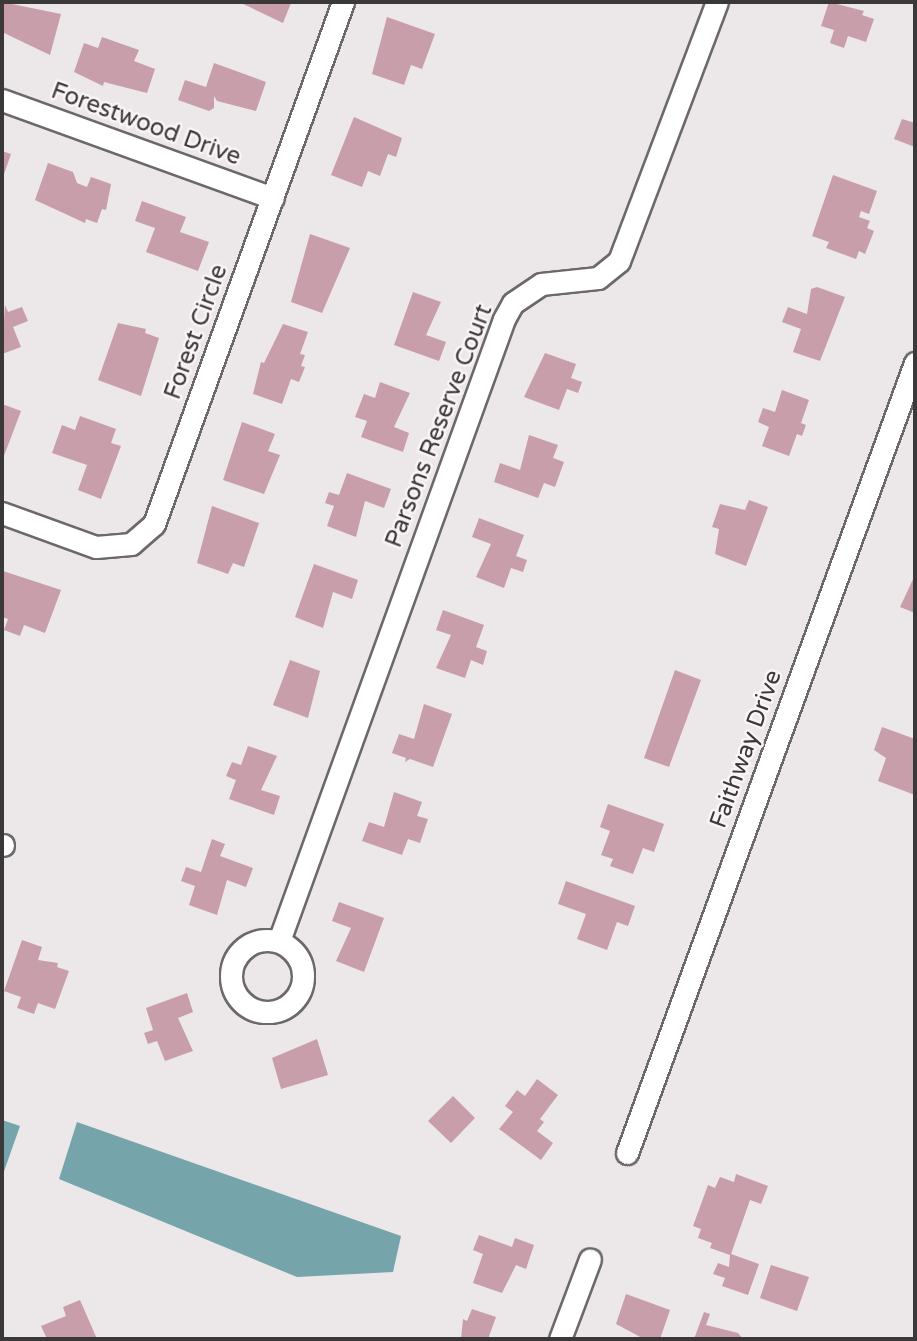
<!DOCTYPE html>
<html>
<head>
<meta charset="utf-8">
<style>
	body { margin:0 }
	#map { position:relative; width:917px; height:1341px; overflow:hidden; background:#ece7e9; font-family:"Varela Round",sans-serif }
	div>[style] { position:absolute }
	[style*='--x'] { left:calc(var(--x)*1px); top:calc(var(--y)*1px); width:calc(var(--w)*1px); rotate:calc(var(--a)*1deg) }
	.water>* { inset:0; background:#75a5aa }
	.building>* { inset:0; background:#c89eab }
	.roads { filter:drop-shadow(2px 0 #6d6869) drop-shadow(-2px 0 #6d6869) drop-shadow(0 2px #6d6869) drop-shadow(0 -2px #6d6869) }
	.street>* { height:21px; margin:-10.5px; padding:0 10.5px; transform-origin:10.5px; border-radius:10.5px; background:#fff }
	.street>.ring { margin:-10.5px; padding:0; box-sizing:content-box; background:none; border:21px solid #fff; border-radius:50% }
	span { translate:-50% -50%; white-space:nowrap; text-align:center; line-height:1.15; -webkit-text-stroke:5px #faf4f6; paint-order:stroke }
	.street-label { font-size:24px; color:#3a3838 }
	.frame { position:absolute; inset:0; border:4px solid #3a3838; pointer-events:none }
</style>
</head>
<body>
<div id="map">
	<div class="water">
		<i style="clip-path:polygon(2px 1120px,20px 1126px,2px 1177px)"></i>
		<i style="clip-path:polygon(77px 1122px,401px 1236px,393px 1272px,297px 1277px,59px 1179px)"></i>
	</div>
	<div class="building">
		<i style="clip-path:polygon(2px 2px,61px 14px,50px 55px,2px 32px)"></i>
		<i style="clip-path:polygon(239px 2px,288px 2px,291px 3px,283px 23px)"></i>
		<i style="clip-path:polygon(829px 2px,864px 11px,862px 15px,874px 19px,866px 42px,848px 36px,844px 48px,830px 43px,834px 30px,821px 26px)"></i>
		<i style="clip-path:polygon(387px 17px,435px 34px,422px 69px,411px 65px,404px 85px,372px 74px)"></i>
		<i style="clip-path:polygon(102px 37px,139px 50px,134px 61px,155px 69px,147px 93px,104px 82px,103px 86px,74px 72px,84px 43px,98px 48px)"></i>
		<i style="clip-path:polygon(214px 63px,266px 82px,256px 111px,217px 101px,214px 96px,214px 108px,209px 111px,178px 100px,185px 80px,206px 87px)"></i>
		<i style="clip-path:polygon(354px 117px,402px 138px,396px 157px,388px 154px,380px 176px,368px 171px,362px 187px,331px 175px)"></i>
		<i style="clip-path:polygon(902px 119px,915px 123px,915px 147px,894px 139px)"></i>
		<i style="clip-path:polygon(2px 151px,11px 154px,2px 180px)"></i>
		<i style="clip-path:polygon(48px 163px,73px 172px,77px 183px,87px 187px,91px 177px,111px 184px,106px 210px,102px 209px,97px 223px,86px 219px,85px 223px,35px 200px)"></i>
		<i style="clip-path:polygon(833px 175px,877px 191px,869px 214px,861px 211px,859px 217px,870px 221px,867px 228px,874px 231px,865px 254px,859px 251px,856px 259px,826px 248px,829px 242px,812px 236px)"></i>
		<i style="clip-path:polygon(142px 201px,186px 217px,180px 232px,209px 242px,198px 271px,146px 252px,155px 228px,135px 221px)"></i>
		<i style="clip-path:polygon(310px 234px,350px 248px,322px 313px,291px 302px)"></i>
		<i style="clip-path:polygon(817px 287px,845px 297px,820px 361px,793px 352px,801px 329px,782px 322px,788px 307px,807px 314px,811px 289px)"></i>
		<i style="clip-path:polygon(413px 292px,441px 302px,426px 335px,446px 342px,439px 361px,394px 345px)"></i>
		<i style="clip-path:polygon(5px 305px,8px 312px,22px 307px,28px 321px,13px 327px,21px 347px,2px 354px)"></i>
		<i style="clip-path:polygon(118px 323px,146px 329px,145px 333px,159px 338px,141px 396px,98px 380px)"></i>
		<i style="clip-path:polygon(283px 324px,308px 332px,300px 354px,305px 355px,301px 366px,305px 367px,299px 382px,291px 379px,282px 404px,253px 394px,261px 362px,264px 363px)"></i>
		<i style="clip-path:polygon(545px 353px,576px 364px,571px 378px,582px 382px,578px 393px,567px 389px,559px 410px,524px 397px)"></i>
		<i style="clip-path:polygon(380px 382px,410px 393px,394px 427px,409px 433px,403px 452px,361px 437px,367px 421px,355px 417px,364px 394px,375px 398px)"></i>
		<i style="clip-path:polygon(782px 390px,809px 400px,801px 423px,806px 425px,802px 436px,797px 434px,789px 456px,762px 446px,769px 427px,758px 422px,763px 408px,775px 412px)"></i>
		<i style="clip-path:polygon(2px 404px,21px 411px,2px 461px)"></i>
		<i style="clip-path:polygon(80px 416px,116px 429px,111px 443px,121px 446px,101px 499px,78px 490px,87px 465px,52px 453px,62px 425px,75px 430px)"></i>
		<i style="clip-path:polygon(242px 422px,275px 434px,268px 451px,280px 455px,264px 494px,223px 480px)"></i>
		<i style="clip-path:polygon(529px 435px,558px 445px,553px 458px,564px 462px,555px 487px,544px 483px,538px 498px,494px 482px,500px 463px,520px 470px)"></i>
		<i style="clip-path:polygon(347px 473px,391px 489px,384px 508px,365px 501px,356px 537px,327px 526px,334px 506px,325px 503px,329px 492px,339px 495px)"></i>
		<i style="clip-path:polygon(749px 500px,768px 507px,746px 566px,715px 554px,719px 529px,712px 527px,720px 504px,745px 510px)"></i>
		<i style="clip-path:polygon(212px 506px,259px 523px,244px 567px,233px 563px,228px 574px,197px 563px)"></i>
		<i style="clip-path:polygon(479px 518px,524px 535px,516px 556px,527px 560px,523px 572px,511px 568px,504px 588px,476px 577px,491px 544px,472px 537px)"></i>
		<i style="clip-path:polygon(314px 564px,358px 580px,352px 599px,333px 592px,323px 628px,295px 617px)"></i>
		<i style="clip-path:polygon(3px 571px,61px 590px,45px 633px,24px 625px,20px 636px,4px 630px,8px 619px,2px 617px)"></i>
		<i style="clip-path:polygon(915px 575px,915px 613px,900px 607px)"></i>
		<i style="clip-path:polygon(443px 610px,484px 625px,476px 647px,487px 651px,483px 665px,471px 660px,465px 678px,436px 668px,451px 635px,436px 630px)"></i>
		<i style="clip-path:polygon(290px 660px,320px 671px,308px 718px,273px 705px)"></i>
		<i style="clip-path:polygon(675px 670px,701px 680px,669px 767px,644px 758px)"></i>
		<i style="clip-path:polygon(424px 704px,452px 714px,433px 767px,410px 759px,405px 762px,406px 758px,392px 753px,399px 734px,414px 739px)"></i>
		<i style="clip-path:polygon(882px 727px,915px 739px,915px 795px,878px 781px,886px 758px,874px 750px)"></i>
		<i style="clip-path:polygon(248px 746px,277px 756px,261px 790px,280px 796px,274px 815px,229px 799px,236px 780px,226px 776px,232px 762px,241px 765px)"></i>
		<i style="clip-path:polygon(394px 792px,422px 802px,417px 816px,428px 819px,420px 843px,408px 839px,402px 855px,362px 841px,369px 822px,384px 827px)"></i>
		<i style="clip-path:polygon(608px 804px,664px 824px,654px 852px,643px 848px,633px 874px,610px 866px,613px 859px,601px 855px,610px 831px,600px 827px)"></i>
		<i style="clip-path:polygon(212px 839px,225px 844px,220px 856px,253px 868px,246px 887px,227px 880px,217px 915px,189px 905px,195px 886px,181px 881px,186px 867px,201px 872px)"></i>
		<i style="clip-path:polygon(566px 881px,635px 906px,628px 926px,617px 922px,607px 950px,577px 939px,586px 914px,558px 904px)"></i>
		<i style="clip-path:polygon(339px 902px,384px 918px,364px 972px,336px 961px,351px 928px,332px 921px)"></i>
		<i style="clip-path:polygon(22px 940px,42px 947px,38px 960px,58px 963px,57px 967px,69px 971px,55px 1009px,38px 1003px,34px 1014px,17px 1008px,21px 997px,4px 991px)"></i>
		<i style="clip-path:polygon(187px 993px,193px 1012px,178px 1018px,193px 1051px,165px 1061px,157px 1041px,148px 1044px,144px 1033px,153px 1030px,146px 1008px)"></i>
		<i style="clip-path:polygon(317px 1039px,328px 1075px,281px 1089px,272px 1058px)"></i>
		<i style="clip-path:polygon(537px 1079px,558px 1095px,540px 1119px,544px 1122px,537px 1131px,553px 1143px,541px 1160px,499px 1129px,513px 1112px,505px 1106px,517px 1090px,525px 1096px)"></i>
		<i style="clip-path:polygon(453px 1096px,475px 1118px,451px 1143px,428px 1121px)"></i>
		<i style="clip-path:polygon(736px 1174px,768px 1186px,761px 1204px,750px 1200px,731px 1254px,759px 1264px,748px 1295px,722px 1286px,725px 1278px,713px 1274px,718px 1263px,729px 1267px,730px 1255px,710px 1248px,712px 1243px,698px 1238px,701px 1229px,693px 1226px,708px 1185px,715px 1188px,720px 1177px,734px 1182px)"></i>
		<i style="clip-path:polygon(479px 1235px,512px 1247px,515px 1238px,534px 1245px,526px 1269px,516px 1265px,502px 1293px,473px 1283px,483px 1254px,473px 1250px)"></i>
		<i style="clip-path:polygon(771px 1265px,809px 1277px,797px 1311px,760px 1298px)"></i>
		<i style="clip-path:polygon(626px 1294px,670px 1310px,660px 1339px,644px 1339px,616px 1324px)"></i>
		<i style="clip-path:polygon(80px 1300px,97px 1339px,47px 1339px,41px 1326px,66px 1316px,63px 1307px)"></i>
		<i style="clip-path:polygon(472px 1309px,496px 1317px,488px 1339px,461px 1339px,463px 1319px,467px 1321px)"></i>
		<i style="clip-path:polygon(704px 1312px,710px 1314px,706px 1325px,738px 1333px,743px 1339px,694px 1339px)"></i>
	</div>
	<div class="roads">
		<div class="street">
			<i style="--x:2;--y:100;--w:288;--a:19.9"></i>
			<i style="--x:2;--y:513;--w:100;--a:19.9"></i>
			<i style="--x:96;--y:547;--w:35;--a:-5"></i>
			<i style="--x:131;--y:544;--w:30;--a:-41"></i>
			<i style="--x:154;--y:524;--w:555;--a:-70.1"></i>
			<i style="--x:2;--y:845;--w:1;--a:0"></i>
			<i class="ring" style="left:231px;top:940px;width:51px;height:51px"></i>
			<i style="--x:279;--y:941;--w:661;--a:-70.11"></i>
			<i style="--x:504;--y:319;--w:18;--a:-61"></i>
			<i style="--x:513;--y:303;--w:34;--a:-34"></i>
			<i style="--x:541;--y:284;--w:57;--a:-6"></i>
			<i style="--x:598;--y:278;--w:27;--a:-39"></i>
			<i style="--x:619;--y:261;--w:277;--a:-69.3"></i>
			<i style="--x:627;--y:1153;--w:841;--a:-69.97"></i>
			<i style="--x:560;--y:1339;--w:85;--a:-69.4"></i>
		</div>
	</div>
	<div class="street-label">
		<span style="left:146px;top:124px;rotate:20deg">Forestwood Drive</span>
		<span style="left:196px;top:332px;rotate:-70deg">Forest Circle</span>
		<span style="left:439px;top:426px;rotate:-69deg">Parsons Reserve Court</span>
		<span style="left:746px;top:749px;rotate:-70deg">Faithway Drive</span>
	</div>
	<div class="frame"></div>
</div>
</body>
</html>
